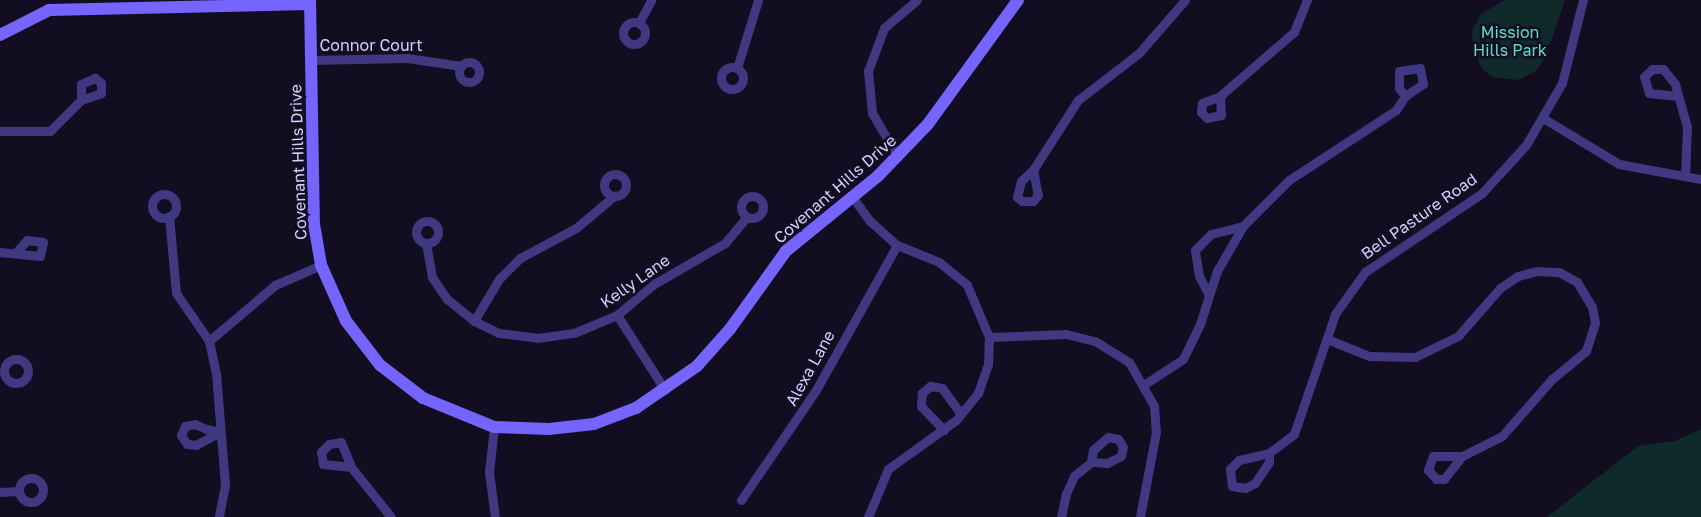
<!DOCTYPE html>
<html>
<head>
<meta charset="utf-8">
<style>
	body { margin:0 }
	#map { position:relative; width:1701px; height:517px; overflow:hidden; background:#120d21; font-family:"Golos Text",sans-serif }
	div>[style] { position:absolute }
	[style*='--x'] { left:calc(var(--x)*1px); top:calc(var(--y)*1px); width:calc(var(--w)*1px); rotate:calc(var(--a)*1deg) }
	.green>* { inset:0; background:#102a2b }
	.street>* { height:9px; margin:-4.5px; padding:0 4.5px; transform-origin:4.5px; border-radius:4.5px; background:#403880 }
	.street>.ring { margin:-4.5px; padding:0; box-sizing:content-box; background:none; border:9px solid #403880; border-radius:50% }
	.secondary>* { height:12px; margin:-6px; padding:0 6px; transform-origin:6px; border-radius:6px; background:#7565fe }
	span { translate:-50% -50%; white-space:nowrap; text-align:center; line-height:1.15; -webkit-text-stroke:5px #120d21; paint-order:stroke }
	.park-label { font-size:16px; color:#5adec7 }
	.street-label { font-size:16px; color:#d7ceff }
</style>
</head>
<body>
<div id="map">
	<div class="green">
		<i style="clip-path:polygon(1505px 0,1565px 0,1546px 56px,1536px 71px,1518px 80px,1493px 77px,1482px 69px,1473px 47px,1472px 31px,1481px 14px)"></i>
		<i style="clip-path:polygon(1701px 429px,1701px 517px,1547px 517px,1638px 446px,1675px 441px)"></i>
	</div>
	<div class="street">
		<i class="ring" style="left:623px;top:22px;width:13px;height:13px"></i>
		<i style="--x:639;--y:23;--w:26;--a:-62"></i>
		<i style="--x:311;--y:60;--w:96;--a:-1.2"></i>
		<i style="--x:407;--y:58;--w:55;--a:8.4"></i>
		<i class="ring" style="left:459px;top:62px;width:11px;height:11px"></i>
		<i class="ring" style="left:721px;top:67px;width:13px;height:13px"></i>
		<i style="--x:737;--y:68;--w:71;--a:-72.8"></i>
		<i style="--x:1220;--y:96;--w:19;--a:87"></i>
		<i style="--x:1221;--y:115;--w:14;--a:168"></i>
		<i style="--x:1207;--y:118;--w:8;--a:-135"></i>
		<i style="--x:1201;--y:112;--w:9;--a:-84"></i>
		<i style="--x:1202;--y:103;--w:19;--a:-21"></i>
		<i style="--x:1220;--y:96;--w:98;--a:-40.9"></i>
		<i style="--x:1294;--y:32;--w:35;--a:-68"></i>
		<i style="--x:1678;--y:96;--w:29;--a:-174"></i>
		<i style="--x:1649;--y:93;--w:17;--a:-107"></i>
		<i style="--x:1644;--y:77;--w:11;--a:-45"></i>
		<i style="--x:1652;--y:69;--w:11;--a:0"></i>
		<i style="--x:1663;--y:69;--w:19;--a:51"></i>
		<i style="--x:1675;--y:84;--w:45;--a:74.4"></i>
		<i style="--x:1687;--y:127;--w:49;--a:92.3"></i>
		<i style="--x:1543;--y:118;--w:89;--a:31.2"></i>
		<i style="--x:1619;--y:164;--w:83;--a:10.4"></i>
		<i style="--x:0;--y:131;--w:50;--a:0"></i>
		<i style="--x:50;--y:131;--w:44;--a:-45"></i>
		<i style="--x:81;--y:100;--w:21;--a:-19"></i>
		<i style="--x:101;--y:93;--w:10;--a:-90"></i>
		<i style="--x:101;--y:83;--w:8;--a:-140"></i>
		<i style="--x:95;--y:78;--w:15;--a:157"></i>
		<i style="--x:81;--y:84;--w:16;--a:90"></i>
		<i style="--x:898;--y:157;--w:51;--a:-120.6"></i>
		<i style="--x:872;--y:113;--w:42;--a:-95.4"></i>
		<i style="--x:868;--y:71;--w:46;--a:-69.6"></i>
		<i style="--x:884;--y:28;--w:43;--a:-40.3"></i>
		<i style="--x:1033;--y:170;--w:25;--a:79"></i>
		<i style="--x:1038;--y:195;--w:8;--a:130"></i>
		<i style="--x:1033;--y:201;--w:11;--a:180"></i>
		<i style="--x:1022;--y:201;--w:6;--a:-141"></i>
		<i style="--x:1017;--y:197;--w:16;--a:-76"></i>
		<i style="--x:1021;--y:181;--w:16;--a:-43"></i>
		<i style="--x:1033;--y:170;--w:83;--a:-57.3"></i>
		<i style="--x:1078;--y:100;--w:77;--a:-37.6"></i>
		<i style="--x:1139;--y:53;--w:70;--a:-49"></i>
		<i class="ring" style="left:604px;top:174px;width:13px;height:13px"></i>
		<i class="ring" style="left:152px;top:194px;width:15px;height:15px"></i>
		<i class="ring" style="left:741px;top:196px;width:13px;height:13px"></i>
		<i style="--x:853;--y:198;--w:29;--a:54"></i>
		<i style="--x:870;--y:221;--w:36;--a:42"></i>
		<i style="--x:897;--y:245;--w:45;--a:22"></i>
		<i style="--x:939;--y:262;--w:36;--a:39"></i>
		<i style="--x:967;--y:285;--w:56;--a:67.1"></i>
		<i style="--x:989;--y:337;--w:27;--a:92"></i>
		<i style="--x:988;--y:364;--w:31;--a:109"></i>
		<i style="--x:978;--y:393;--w:35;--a:129"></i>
		<i style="--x:956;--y:420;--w:84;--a:144.2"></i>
		<i style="--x:888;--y:469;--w:52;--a:112.6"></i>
		<i style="--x:169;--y:216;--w:77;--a:84.8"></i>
		<i style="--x:176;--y:293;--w:58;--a:55.5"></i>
		<i style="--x:209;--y:341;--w:33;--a:78"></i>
		<i style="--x:216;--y:373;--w:112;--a:85.4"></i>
		<i style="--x:225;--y:485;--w:33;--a:101"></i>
		<i class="ring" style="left:416px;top:221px;width:13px;height:13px"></i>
		<i style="--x:426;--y:243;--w:35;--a:80"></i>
		<i style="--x:432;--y:277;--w:27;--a:56"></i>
		<i style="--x:447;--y:299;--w:35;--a:39"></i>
		<i style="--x:474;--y:321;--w:28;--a:26"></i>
		<i style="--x:499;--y:333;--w:38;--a:7"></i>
		<i style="--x:537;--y:338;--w:37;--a:-8"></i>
		<i style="--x:574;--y:333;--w:47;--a:-22.7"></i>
		<i style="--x:617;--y:315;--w:48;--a:-40"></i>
		<i style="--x:654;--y:284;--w:82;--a:-30"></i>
		<i style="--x:725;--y:243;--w:34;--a:-50"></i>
		<i style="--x:0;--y:252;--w:40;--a:5.7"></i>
		<i style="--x:40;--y:256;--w:14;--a:-78"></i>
		<i style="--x:43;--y:242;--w:16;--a:-173"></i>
		<i style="--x:27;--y:240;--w:15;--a:132"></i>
		<i style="--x:1209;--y:295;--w:21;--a:-118"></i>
		<i style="--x:1199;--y:276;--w:26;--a:-99"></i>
		<i style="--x:1195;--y:250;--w:23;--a:-45"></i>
		<i style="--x:1211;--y:234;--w:33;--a:-14"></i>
		<i style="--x:617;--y:315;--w:89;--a:57.4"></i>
		<i style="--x:474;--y:321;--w:49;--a:-59.2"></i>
		<i style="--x:499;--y:279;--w:30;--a:-45"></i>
		<i style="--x:520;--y:258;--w:64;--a:-28.2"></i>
		<i style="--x:576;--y:228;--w:50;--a:-40.1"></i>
		<i style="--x:989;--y:337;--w:77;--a:-2.2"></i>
		<i style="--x:1066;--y:334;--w:30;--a:14"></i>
		<i style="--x:1095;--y:341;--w:40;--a:32"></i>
		<i style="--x:1129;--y:362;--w:51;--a:60.4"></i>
		<i style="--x:1154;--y:406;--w:26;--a:86"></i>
		<i style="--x:1156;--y:432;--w:86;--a:100.7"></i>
		<i style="--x:1327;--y:339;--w:45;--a:22"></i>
		<i style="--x:1369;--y:356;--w:46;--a:1.2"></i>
		<i style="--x:1415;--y:357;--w:48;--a:-26"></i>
		<i style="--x:1458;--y:336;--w:64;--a:-48.8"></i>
		<i style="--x:1500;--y:288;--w:22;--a:-34"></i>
		<i style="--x:1518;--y:276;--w:20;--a:-15"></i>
		<i style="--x:1537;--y:271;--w:22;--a:3"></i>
		<i style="--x:1559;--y:272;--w:21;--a:29"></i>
		<i style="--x:1577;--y:282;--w:29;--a:59"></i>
		<i style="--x:1592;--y:307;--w:16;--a:79"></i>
		<i style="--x:1595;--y:323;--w:29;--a:108"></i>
		<i style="--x:1586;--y:351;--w:44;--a:140.5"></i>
		<i style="--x:1552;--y:379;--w:76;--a:131.3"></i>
		<i style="--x:1502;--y:436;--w:45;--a:153.4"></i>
		<i style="--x:1462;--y:456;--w:29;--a:180"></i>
		<i style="--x:1433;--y:456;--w:15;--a:110"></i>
		<i style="--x:1428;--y:470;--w:12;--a:48"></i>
		<i style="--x:1436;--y:479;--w:8;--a:0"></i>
		<i style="--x:1444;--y:479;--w:29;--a:-52"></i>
		<i style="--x:209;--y:341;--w:87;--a:-40.3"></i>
		<i style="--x:275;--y:285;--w:50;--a:-23.5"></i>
		<i class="ring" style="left:4px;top:359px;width:15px;height:15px"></i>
		<i style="--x:1145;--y:384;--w:45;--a:-33.3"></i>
		<i style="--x:1183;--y:359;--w:39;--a:-64"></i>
		<i style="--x:1200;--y:324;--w:56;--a:-72.2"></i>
		<i style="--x:1217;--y:271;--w:52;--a:-60"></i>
		<i style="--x:1243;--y:226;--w:65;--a:-45"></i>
		<i style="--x:1289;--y:180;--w:128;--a:-33.2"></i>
		<i style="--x:1396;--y:110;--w:17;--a:-57"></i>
		<i style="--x:1405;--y:96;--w:22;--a:-34"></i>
		<i style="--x:1423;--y:84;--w:16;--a:-101"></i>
		<i style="--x:1420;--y:68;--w:21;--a:172"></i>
		<i style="--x:1399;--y:71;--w:17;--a:90"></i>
		<i style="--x:1399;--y:88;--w:10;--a:53"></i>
		<i style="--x:195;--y:424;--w:12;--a:24"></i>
		<i style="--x:206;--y:429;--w:14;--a:12"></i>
		<i style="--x:220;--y:432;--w:27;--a:152"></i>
		<i style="--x:196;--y:445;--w:9;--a:-174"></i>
		<i style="--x:187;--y:444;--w:11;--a:-124"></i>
		<i style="--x:181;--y:435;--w:10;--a:-66"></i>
		<i style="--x:185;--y:426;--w:10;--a:-11"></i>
		<i style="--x:494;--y:427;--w:45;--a:96.3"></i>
		<i style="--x:489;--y:472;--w:45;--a:82.4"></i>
		<i style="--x:944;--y:430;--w:33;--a:-134"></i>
		<i style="--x:921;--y:406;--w:13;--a:-86"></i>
		<i style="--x:922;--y:393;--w:11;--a:-41"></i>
		<i style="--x:930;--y:386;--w:12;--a:9"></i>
		<i style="--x:942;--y:388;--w:32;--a:54"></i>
		<i style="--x:1269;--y:453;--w:9;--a:90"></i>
		<i style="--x:1269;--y:462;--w:25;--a:124"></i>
		<i style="--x:1255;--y:483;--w:11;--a:153"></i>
		<i style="--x:1245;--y:488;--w:13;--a:-171"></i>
		<i style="--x:1232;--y:486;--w:17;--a:-97"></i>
		<i style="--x:1230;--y:469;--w:13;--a:-45"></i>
		<i style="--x:1239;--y:460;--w:31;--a:-13"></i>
		<i style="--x:1269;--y:453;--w:31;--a:-37"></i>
		<i style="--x:1294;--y:434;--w:127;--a:-71.1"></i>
		<i style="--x:1335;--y:314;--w:52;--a:-54.5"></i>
		<i style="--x:1365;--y:272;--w:141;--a:-34"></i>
		<i style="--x:1482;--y:193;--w:65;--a:-47.5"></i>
		<i style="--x:1526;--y:145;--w:72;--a:-59.9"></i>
		<i style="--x:1562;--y:83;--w:86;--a:-75.8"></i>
		<i style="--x:351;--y:467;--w:28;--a:-174"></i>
		<i style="--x:323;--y:464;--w:12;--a:-99"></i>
		<i style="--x:321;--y:452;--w:11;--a:-45"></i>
		<i style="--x:329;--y:444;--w:12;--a:-9"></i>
		<i style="--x:341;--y:442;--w:27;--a:68"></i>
		<i style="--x:351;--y:467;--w:64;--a:51.3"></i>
		<i class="ring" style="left:19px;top:478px;width:15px;height:15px"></i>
		<i style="--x:0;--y:492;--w:19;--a:-3"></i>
		<i style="--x:741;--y:500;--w:133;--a:-55.7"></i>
		<i style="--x:816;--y:390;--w:166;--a:-60.8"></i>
		<i style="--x:1061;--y:517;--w:24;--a:-78"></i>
		<i style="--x:1066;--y:494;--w:20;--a:-66"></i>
		<i style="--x:1074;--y:476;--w:22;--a:-39"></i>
		<i style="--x:1091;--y:462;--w:12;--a:-81"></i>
		<i style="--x:1093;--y:450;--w:20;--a:-41"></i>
		<i style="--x:1108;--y:437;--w:10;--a:11"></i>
		<i style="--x:1118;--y:439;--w:9;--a:58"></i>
		<i style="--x:1123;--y:447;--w:9;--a:103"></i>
		<i style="--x:1121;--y:456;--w:16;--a:153"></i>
		<i style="--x:1107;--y:463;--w:16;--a:-176"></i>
	</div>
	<div class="secondary">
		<i style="--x:310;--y:0;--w:224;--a:89"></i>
		<i style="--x:314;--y:224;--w:42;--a:80.3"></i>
		<i style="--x:321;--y:265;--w:61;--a:65.9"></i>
		<i style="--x:346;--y:321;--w:56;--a:52.3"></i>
		<i style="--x:380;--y:365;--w:54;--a:37.5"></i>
		<i style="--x:423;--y:398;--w:77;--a:22.2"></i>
		<i style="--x:494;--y:427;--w:55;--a:2.1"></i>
		<i style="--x:549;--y:429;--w:45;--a:-6.3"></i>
		<i style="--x:594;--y:424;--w:45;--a:-20.9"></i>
		<i style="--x:636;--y:408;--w:74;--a:-34.5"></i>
		<i style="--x:697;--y:366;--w:50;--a:-48.3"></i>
		<i style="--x:730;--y:329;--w:96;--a:-54.3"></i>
		<i style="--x:786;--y:251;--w:119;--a:-39.2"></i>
		<i style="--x:878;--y:176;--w:72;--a:-46.1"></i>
		<i style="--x:928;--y:124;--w:153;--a:-54"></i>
		<i style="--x:0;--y:35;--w:55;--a:-27"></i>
		<i style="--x:49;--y:10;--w:261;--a:-1.3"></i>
	</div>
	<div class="park-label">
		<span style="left:1510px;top:41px">Mission<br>Hills Park</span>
	</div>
	<div class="street-label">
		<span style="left:371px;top:45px">Connor Court</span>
		<span style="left:298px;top:162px;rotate:-92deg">Covenant Hills Drive</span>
		<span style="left:835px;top:189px;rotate:-41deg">Covenant Hills Drive</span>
		<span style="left:1419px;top:216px;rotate:-35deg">Bell Pasture Road</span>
		<span style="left:635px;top:281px;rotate:-35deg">Kelly Lane</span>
		<span style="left:810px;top:368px;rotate:-61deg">Alexa Lane</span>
	</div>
</div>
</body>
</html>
